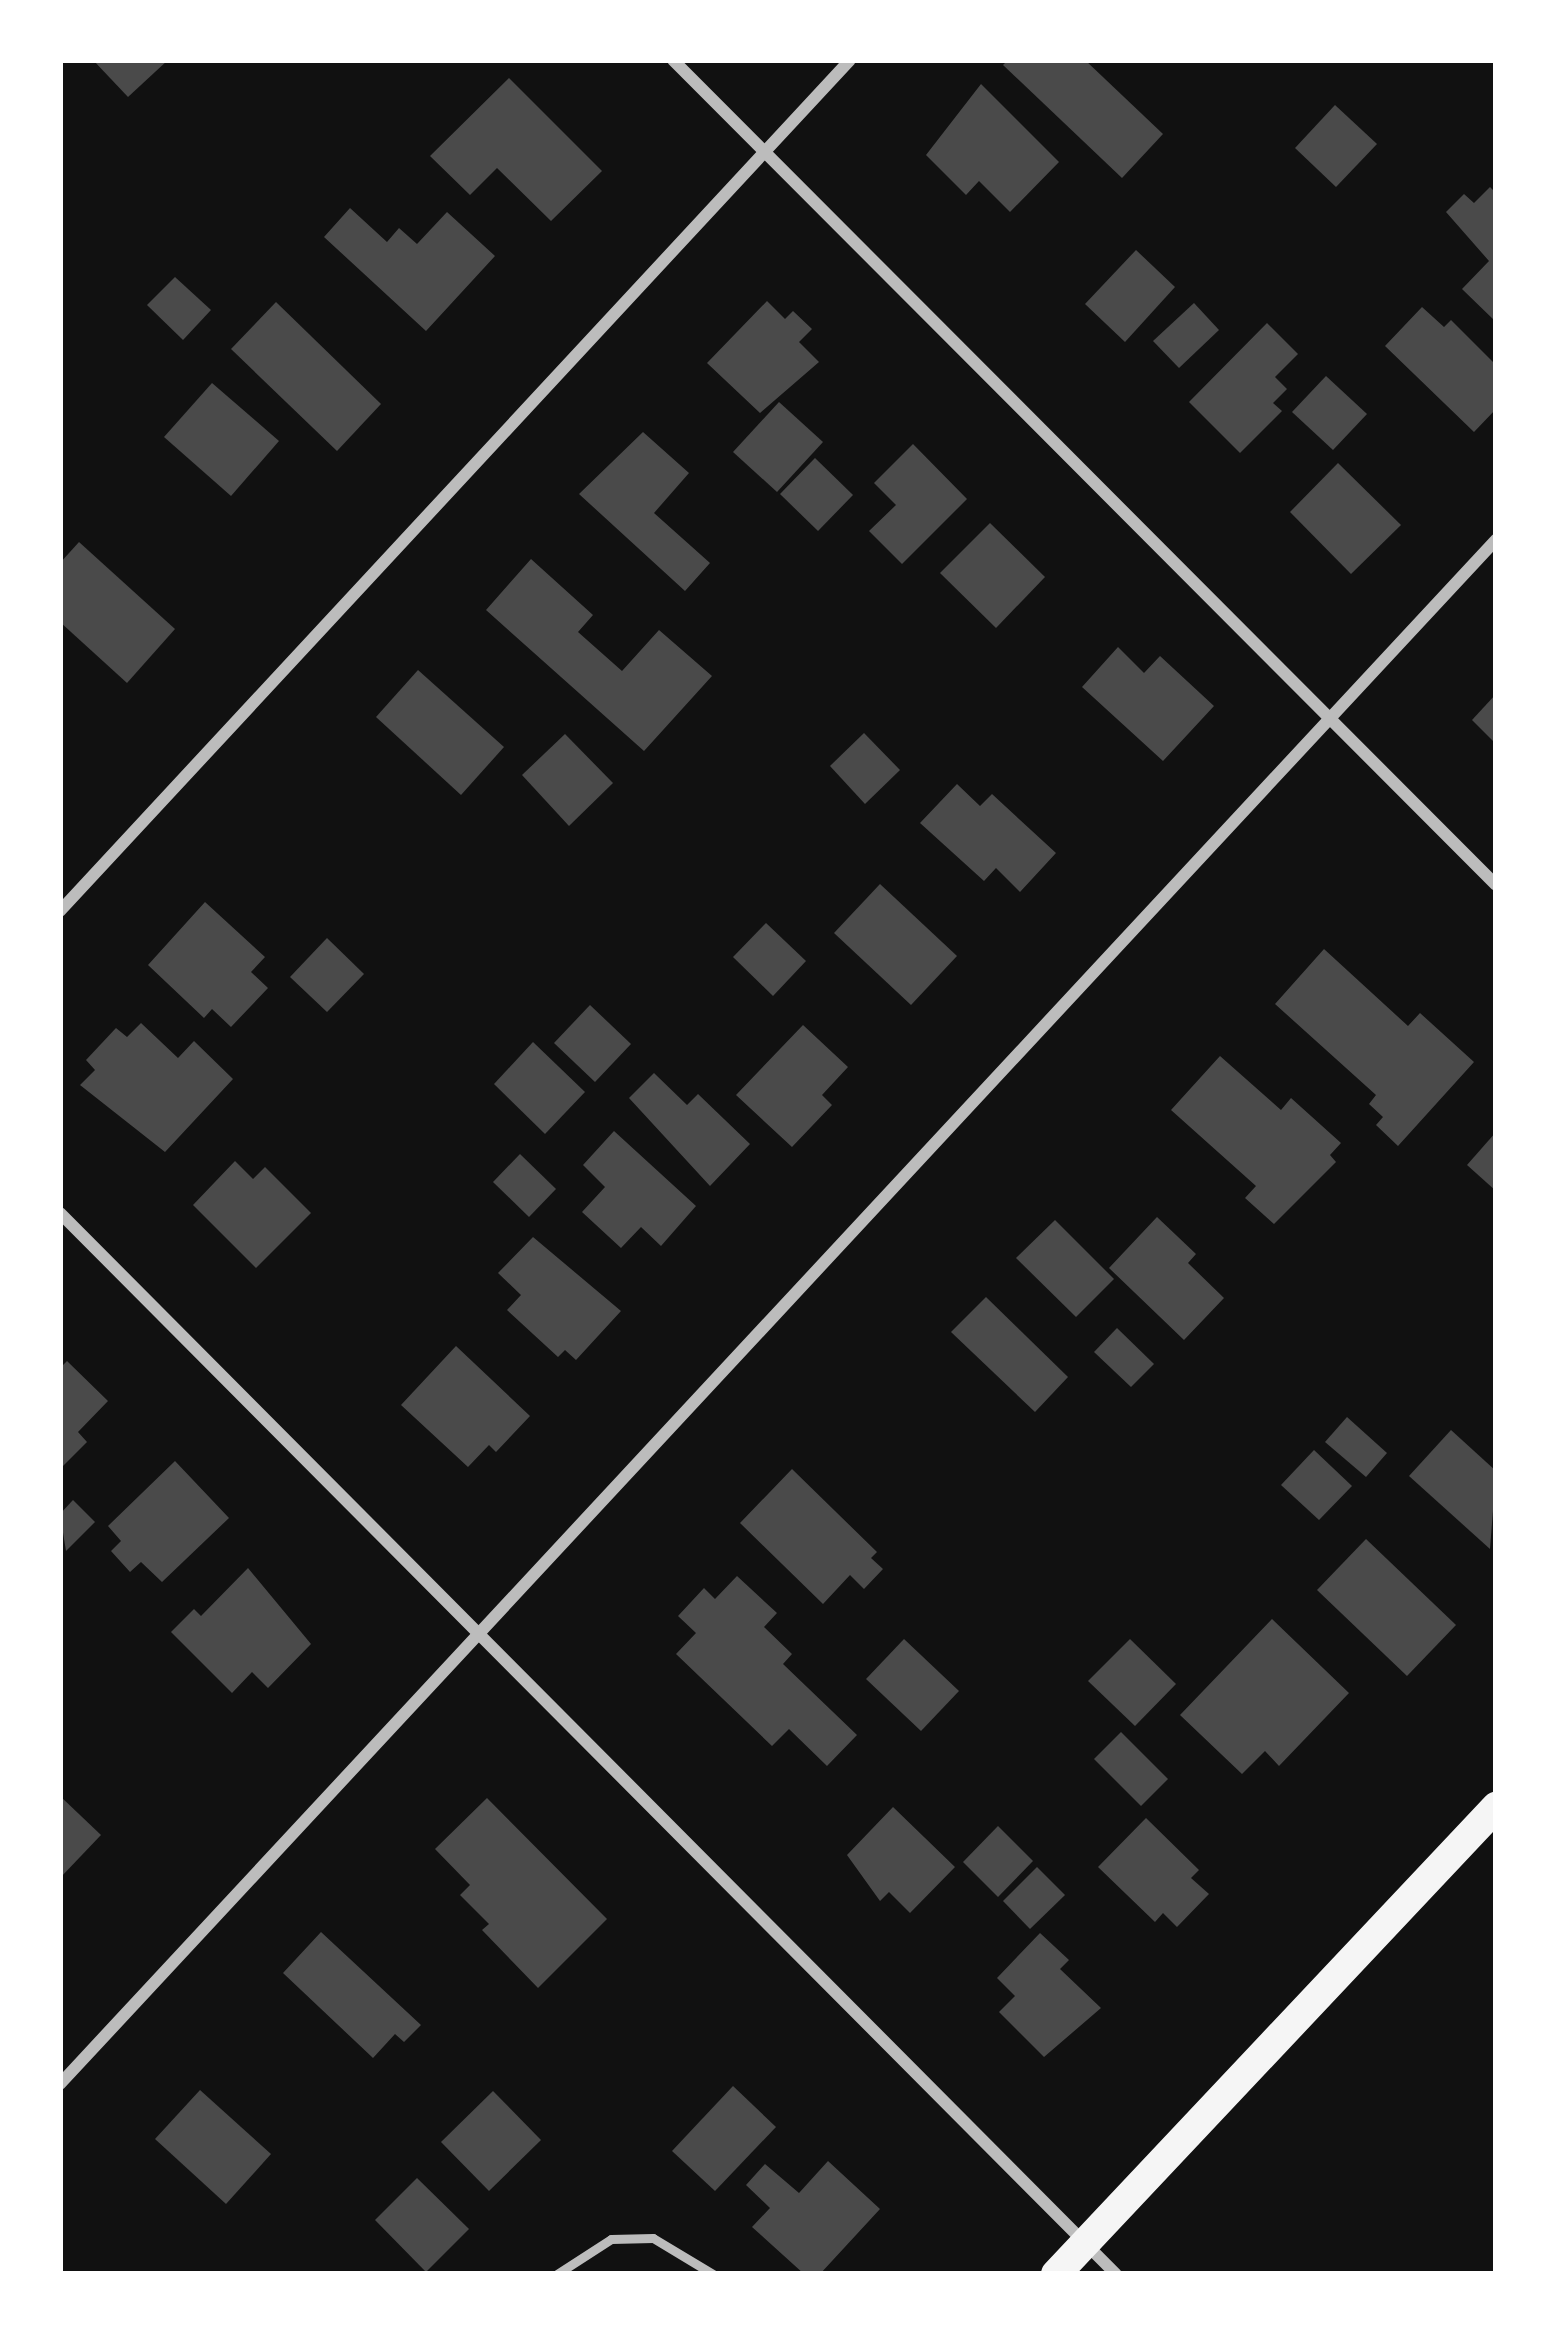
<!DOCTYPE html>
<html>
<head>
<meta charset="utf-8">
<style>
	body { margin:0 }
	#map { position:relative; width:1556px; height:2334px; overflow:hidden; background:#111; font-family:Commissioner,sans-serif }
	div>[style] { position:absolute }
	[style*='--x'] { left:calc(var(--x)*1px); top:calc(var(--y)*1px); width:calc(var(--w)*1px); rotate:calc(var(--a)*1deg) }
	.building>* { inset:0; background:#4a4a4a }
	.service>* { height:9px; margin:-4.5px; padding:0 4.5px; transform-origin:4.5px; border-radius:4.5px; background:#bcbcbc }
	.minor>* { height:12px; margin:-6px; padding:0 6px; transform-origin:6px; border-radius:6px; background:#bcbcbc }
	.primary>* { height:30px; margin:-15px; padding:0 15px; transform-origin:15px; border-radius:15px; background:#f5f5f5 }
	span { translate:-50% -50%; white-space:nowrap; text-align:center; line-height:1.15; -webkit-text-stroke:12px #fff; paint-order:stroke }
	.frame { position:absolute; inset:0; border:63px solid #fff; pointer-events:none }
</style>
</head>
<body>
<div id="map">
	<div class="building">
		<i style="clip-path:polygon(93px 60px,168px 60px,128px 97px)"></i>
		<i style="clip-path:polygon(1008px 60px,1085px 60px,1163px 134px,1122px 178px,1003px 65px)"></i>
		<i style="clip-path:polygon(509px 78px,602px 171px,551px 221px,497px 168px,470px 195px,430px 156px)"></i>
		<i style="clip-path:polygon(981px 84px,1059px 162px,1010px 212px,979px 181px,966px 195px,926px 155px)"></i>
		<i style="clip-path:polygon(1335px 105px,1377px 144px,1336px 187px,1295px 148px)"></i>
		<i style="clip-path:polygon(1490px 187px,1496px 193px,1496px 322px,1462px 289px,1489px 261px,1446px 212px,1464px 194px,1474px 203px)"></i>
		<i style="clip-path:polygon(350px 208px,387px 242px,399px 228px,417px 244px,447px 212px,495px 256px,426px 331px,324px 237px)"></i>
		<i style="clip-path:polygon(1136px 250px,1175px 287px,1125px 342px,1085px 304px)"></i>
		<i style="clip-path:polygon(175px 277px,211px 310px,183px 340px,147px 305px)"></i>
		<i style="clip-path:polygon(767px 301px,785px 319px,793px 311px,812px 329px,799px 342px,819px 362px,760px 413px,707px 363px)"></i>
		<i style="clip-path:polygon(276px 302px,381px 404px,337px 451px,231px 349px)"></i>
		<i style="clip-path:polygon(1194px 303px,1219px 330px,1179px 368px,1153px 341px)"></i>
		<i style="clip-path:polygon(1422px 307px,1444px 327px,1451px 320px,1496px 365px,1496px 409px,1474px 432px,1385px 346px)"></i>
		<i style="clip-path:polygon(1267px 323px,1298px 354px,1275px 377px,1287px 389px,1273px 403px,1282px 411px,1240px 453px,1189px 402px)"></i>
		<i style="clip-path:polygon(1326px 376px,1367px 414px,1333px 450px,1292px 412px)"></i>
		<i style="clip-path:polygon(212px 383px,279px 441px,231px 496px,164px 437px)"></i>
		<i style="clip-path:polygon(779px 402px,823px 442px,777px 492px,733px 452px)"></i>
		<i style="clip-path:polygon(643px 432px,689px 473px,654px 513px,710px 563px,685px 591px,579px 494px)"></i>
		<i style="clip-path:polygon(913px 444px,967px 499px,902px 564px,869px 531px,896px 505px,874px 483px)"></i>
		<i style="clip-path:polygon(815px 458px,853px 495px,818px 531px,780px 494px)"></i>
		<i style="clip-path:polygon(1338px 463px,1401px 525px,1351px 574px,1290px 512px)"></i>
		<i style="clip-path:polygon(990px 523px,1045px 577px,996px 628px,940px 573px)"></i>
		<i style="clip-path:polygon(79px 542px,175px 629px,127px 683px,60px 622px,60px 563px)"></i>
		<i style="clip-path:polygon(531px 559px,593px 615px,578px 632px,622px 671px,659px 630px,712px 676px,644px 751px,486px 610px)"></i>
		<i style="clip-path:polygon(1118px 647px,1144px 673px,1160px 656px,1214px 706px,1163px 761px,1082px 687px)"></i>
		<i style="clip-path:polygon(418px 670px,504px 747px,461px 795px,376px 717px)"></i>
		<i style="clip-path:polygon(1496px 694px,1496px 744px,1472px 720px)"></i>
		<i style="clip-path:polygon(864px 733px,900px 770px,865px 804px,830px 766px)"></i>
		<i style="clip-path:polygon(565px 734px,613px 783px,569px 826px,522px 775px)"></i>
		<i style="clip-path:polygon(957px 784px,980px 806px,992px 794px,1056px 853px,1020px 892px,996px 868px,984px 881px,920px 823px)"></i>
		<i style="clip-path:polygon(880px 884px,957px 956px,911px 1005px,834px 933px)"></i>
		<i style="clip-path:polygon(205px 902px,265px 957px,251px 972px,268px 988px,231px 1027px,212px 1009px,204px 1018px,148px 965px)"></i>
		<i style="clip-path:polygon(766px 923px,806px 961px,773px 996px,733px 957px)"></i>
		<i style="clip-path:polygon(327px 938px,364px 974px,327px 1012px,290px 977px)"></i>
		<i style="clip-path:polygon(1324px 949px,1408px 1026px,1420px 1013px,1474px 1062px,1398px 1146px,1376px 1125px,1383px 1117px,1369px 1104px,1376px 1095px,1275px 1004px)"></i>
		<i style="clip-path:polygon(590px 1005px,631px 1044px,595px 1082px,554px 1043px)"></i>
		<i style="clip-path:polygon(141px 1023px,178px 1058px,194px 1041px,233px 1079px,165px 1152px,80px 1085px,95px 1070px,86px 1060px,116px 1028px,127px 1037px)"></i>
		<i style="clip-path:polygon(803px 1025px,848px 1067px,822px 1095px,832px 1105px,792px 1147px,736px 1095px)"></i>
		<i style="clip-path:polygon(533px 1042px,585px 1092px,545px 1134px,494px 1084px)"></i>
		<i style="clip-path:polygon(1220px 1056px,1281px 1110px,1291px 1098px,1341px 1143px,1330px 1155px,1336px 1162px,1274px 1224px,1245px 1198px,1256px 1186px,1171px 1110px)"></i>
		<i style="clip-path:polygon(654px 1073px,687px 1105px,698px 1094px,750px 1144px,710px 1186px,629px 1098px)"></i>
		<i style="clip-path:polygon(614px 1131px,696px 1206px,661px 1246px,641px 1227px,621px 1248px,582px 1212px,605px 1187px,583px 1165px)"></i>
		<i style="clip-path:polygon(1496px 1132px,1496px 1191px,1467px 1165px)"></i>
		<i style="clip-path:polygon(520px 1154px,556px 1189px,529px 1217px,493px 1182px)"></i>
		<i style="clip-path:polygon(235px 1161px,253px 1179px,265px 1167px,311px 1213px,256px 1268px,193px 1205px)"></i>
		<i style="clip-path:polygon(1157px 1217px,1196px 1254px,1188px 1263px,1224px 1298px,1184px 1340px,1109px 1268px)"></i>
		<i style="clip-path:polygon(1055px 1220px,1114px 1279px,1076px 1317px,1016px 1258px)"></i>
		<i style="clip-path:polygon(533px 1237px,621px 1311px,576px 1360px,565px 1350px,558px 1357px,507px 1310px,521px 1295px,498px 1273px)"></i>
		<i style="clip-path:polygon(986px 1297px,1068px 1377px,1035px 1412px,951px 1332px)"></i>
		<i style="clip-path:polygon(1117px 1328px,1154px 1364px,1131px 1387px,1094px 1352px)"></i>
		<i style="clip-path:polygon(456px 1346px,530px 1416px,496px 1452px,489px 1445px,468px 1467px,401px 1405px)"></i>
		<i style="clip-path:polygon(67px 1361px,108px 1401px,78px 1432px,87px 1442px,60px 1469px,60px 1368px)"></i>
		<i style="clip-path:polygon(1347px 1417px,1387px 1453px,1366px 1477px,1325px 1442px)"></i>
		<i style="clip-path:polygon(1451px 1430px,1496px 1471px,1490px 1549px,1409px 1476px)"></i>
		<i style="clip-path:polygon(1314px 1450px,1352px 1486px,1319px 1520px,1281px 1485px)"></i>
		<i style="clip-path:polygon(175px 1461px,229px 1518px,162px 1582px,141px 1562px,130px 1572px,111px 1551px,121px 1541px,108px 1526px)"></i>
		<i style="clip-path:polygon(792px 1469px,877px 1552px,871px 1558px,883px 1569px,864px 1589px,850px 1575px,823px 1604px,740px 1523px)"></i>
		<i style="clip-path:polygon(73px 1500px,95px 1522px,66px 1551px,60px 1514px)"></i>
		<i style="clip-path:polygon(1366px 1539px,1456px 1625px,1407px 1676px,1317px 1590px)"></i>
		<i style="clip-path:polygon(248px 1568px,311px 1644px,268px 1688px,252px 1672px,232px 1693px,171px 1632px,194px 1609px,201px 1616px)"></i>
		<i style="clip-path:polygon(737px 1576px,777px 1613px,764px 1627px,792px 1654px,783px 1664px,857px 1735px,827px 1766px,789px 1729px,772px 1746px,676px 1654px,696px 1633px,678px 1616px,704px 1588px,715px 1599px)"></i>
		<i style="clip-path:polygon(1272px 1619px,1349px 1693px,1279px 1766px,1265px 1751px,1242px 1774px,1180px 1715px)"></i>
		<i style="clip-path:polygon(904px 1639px,959px 1691px,921px 1731px,866px 1679px)"></i>
		<i style="clip-path:polygon(1130px 1639px,1176px 1684px,1135px 1726px,1088px 1681px)"></i>
		<i style="clip-path:polygon(1121px 1732px,1168px 1779px,1141px 1806px,1094px 1759px)"></i>
		<i style="clip-path:polygon(60px 1796px,101px 1835px,60px 1878px)"></i>
		<i style="clip-path:polygon(487px 1798px,607px 1919px,538px 1988px,482px 1930px,489px 1924px,460px 1895px,470px 1885px,435px 1849px)"></i>
		<i style="clip-path:polygon(893px 1807px,955px 1867px,910px 1913px,889px 1892px,880px 1901px,847px 1855px)"></i>
		<i style="clip-path:polygon(1146px 1818px,1199px 1870px,1191px 1878px,1209px 1894px,1177px 1927px,1163px 1913px,1155px 1922px,1098px 1867px)"></i>
		<i style="clip-path:polygon(998px 1826px,1033px 1861px,998px 1897px,963px 1862px)"></i>
		<i style="clip-path:polygon(1037px 1867px,1065px 1895px,1030px 1929px,1003px 1901px)"></i>
		<i style="clip-path:polygon(321px 1932px,421px 2025px,404px 2042px,395px 2034px,373px 2058px,283px 1973px)"></i>
		<i style="clip-path:polygon(1040px 1933px,1069px 1960px,1060px 1969px,1101px 2008px,1044px 2057px,999px 2012px,1015px 1996px,997px 1978px)"></i>
		<i style="clip-path:polygon(733px 2086px,776px 2127px,715px 2191px,672px 2151px)"></i>
		<i style="clip-path:polygon(200px 2090px,271px 2154px,226px 2204px,155px 2139px)"></i>
		<i style="clip-path:polygon(493px 2091px,541px 2140px,489px 2191px,441px 2142px)"></i>
		<i style="clip-path:polygon(828px 2161px,880px 2209px,820px 2274px,804px 2274px,752px 2227px,770px 2208px,746px 2185px,765px 2164px,799px 2193px)"></i>
		<i style="clip-path:polygon(417px 2178px,469px 2229px,426px 2272px,375px 2220px)"></i>
	</div>
	<div class="service">
		<i style="--x:557;--y:2274;--w:64;--a:-32.9"></i>
		<i style="--x:611;--y:2239;--w:42;--a:-1.4"></i>
		<i style="--x:653;--y:2238;--w:70;--a:31"></i>
	</div>
	<div class="minor">
		<i style="--x:673;--y:60;--w:1165;--a:45.07"></i>
		<i style="--x:60;--y:911;--w:1161;--a:-47.13"></i>
		<i style="--x:60;--y:1213;--w:1497;--a:45.14"></i>
		<i style="--x:60;--y:2084;--w:2109;--a:-47.08"></i>
	</div>
	<div class="primary">
		<i style="--x:1056;--y:2274;--w:642;--a:-46.71"></i>
	</div>
	<div class="frame"></div>
</div>
</body>
</html>
